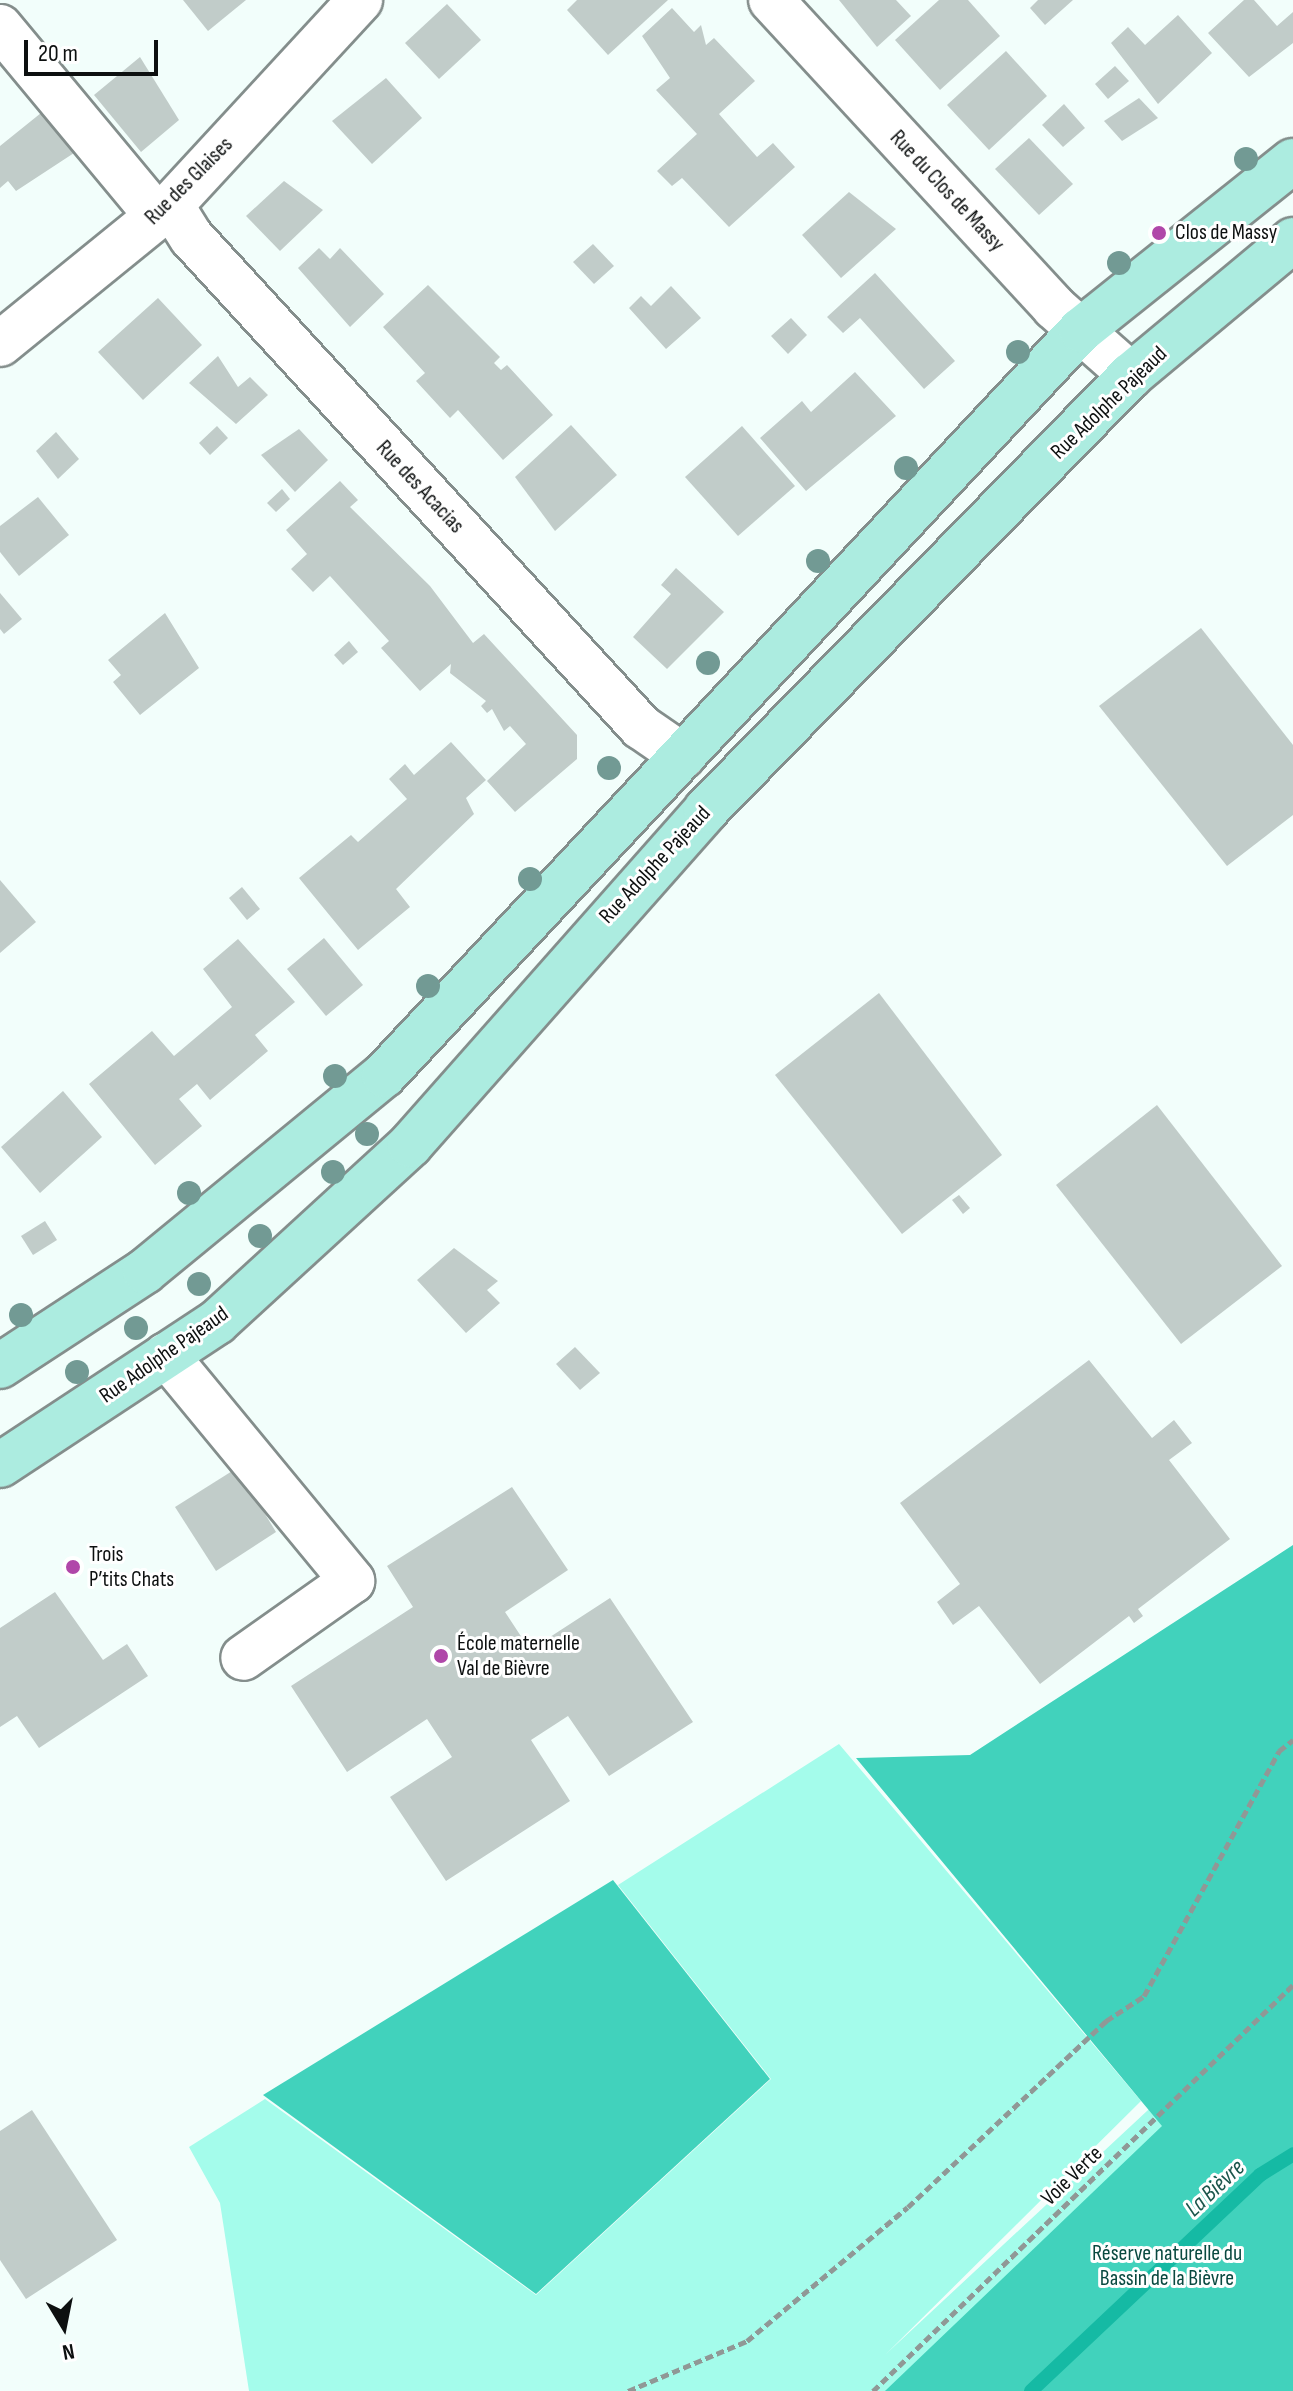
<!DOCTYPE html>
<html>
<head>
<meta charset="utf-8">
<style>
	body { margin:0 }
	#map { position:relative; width:1293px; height:2391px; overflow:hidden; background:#f2fefb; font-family:"Sofia Sans Condensed",sans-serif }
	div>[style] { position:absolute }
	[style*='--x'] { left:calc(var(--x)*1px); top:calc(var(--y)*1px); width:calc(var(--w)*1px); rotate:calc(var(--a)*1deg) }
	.green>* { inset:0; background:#a4fceb }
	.forest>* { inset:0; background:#41d2bc }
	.stream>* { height:14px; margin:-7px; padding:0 7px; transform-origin:7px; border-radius:7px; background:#15baa4 }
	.building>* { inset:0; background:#c1ccc9 }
	.path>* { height:5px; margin-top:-2.5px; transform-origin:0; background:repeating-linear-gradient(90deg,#909896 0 8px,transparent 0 12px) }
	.roads { filter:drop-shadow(2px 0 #848e8c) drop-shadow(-2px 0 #848e8c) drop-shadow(0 2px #848e8c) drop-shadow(0 -2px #848e8c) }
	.minor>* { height:44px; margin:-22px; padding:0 22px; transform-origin:22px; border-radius:22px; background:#fff }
	.major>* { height:44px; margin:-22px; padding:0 22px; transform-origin:22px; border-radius:22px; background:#acece0 }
	.trees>* { width:24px; height:24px; margin:-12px; border-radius:50%; background:#729a94 }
	.dots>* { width:22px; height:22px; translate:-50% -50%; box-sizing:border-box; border:4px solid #fff; border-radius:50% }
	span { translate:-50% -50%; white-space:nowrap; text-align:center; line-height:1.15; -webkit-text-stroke:6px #fff; paint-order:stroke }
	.street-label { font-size:22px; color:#0d1010 }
	.poi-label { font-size:22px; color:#0d1010 }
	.left { translate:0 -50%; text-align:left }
	.park-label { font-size:22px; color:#094940 }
	.water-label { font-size:24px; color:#1b564c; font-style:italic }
	.north { position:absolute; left:24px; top:2287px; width:80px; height:80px; -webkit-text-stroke:6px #fff; paint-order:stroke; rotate:170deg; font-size:22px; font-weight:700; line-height:32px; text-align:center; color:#0d1010 }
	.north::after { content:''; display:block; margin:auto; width:28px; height:36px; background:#0d1010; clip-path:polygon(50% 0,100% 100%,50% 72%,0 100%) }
	.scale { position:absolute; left:24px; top:40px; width:134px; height:36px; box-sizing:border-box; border:4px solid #0d1010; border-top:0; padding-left:10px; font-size:24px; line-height:28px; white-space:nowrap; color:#0d1010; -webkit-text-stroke:6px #fff; paint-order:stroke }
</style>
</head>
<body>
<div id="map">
	<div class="green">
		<i style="clip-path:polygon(839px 1744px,1141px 2101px,886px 2354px,1293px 1975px,1293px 2391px,249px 2391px,220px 2203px,189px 2147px,265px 2099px,536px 2295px,771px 2079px,618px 1885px)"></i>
	</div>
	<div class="forest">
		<i style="clip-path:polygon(1293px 1545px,1293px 2391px,885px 2391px,1162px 2126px,856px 1758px,970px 1755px)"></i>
		<i style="clip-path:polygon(613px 1880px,770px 2079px,536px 2294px,263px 2095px)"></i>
	</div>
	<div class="stream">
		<i style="--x:1031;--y:2391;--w:315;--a:-43.3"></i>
		<i style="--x:1260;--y:2175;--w:39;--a:-32"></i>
	</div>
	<div class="building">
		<i style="clip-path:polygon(183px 0,246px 0,208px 31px)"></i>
		<i style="clip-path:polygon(577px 0,668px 0,608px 55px,567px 10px)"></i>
		<i style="clip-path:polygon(839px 0,896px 0,911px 16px,877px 47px)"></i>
		<i style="clip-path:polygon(939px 0,968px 0,1000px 36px,940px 90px,895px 40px)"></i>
		<i style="clip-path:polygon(1038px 0,1073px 0,1045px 25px,1030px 8px)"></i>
		<i style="clip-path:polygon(1244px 0,1254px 0,1277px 26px,1293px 12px,1293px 43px,1249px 77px,1208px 33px)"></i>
		<i style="clip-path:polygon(447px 4px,481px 40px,439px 79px,405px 43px)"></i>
		<i style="clip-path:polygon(672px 8px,694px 32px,701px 25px,706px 45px,714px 38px,755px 81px,719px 114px,757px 157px,773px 143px,795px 167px,729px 227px,682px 178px,672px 186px,657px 171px,697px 134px,656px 90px,670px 78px,642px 36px)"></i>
		<i style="clip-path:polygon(1178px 15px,1212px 53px,1158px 104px,1111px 43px,1128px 27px,1145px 45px)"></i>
		<i style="clip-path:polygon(1006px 51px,1047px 96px,989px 150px,947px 105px)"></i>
		<i style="clip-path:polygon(140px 57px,179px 120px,141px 152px,94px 95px)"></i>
		<i style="clip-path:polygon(1115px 66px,1129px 81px,1108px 99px,1095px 84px)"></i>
		<i style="clip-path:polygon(386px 78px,422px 118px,372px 164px,332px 121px)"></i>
		<i style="clip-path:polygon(1139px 98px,1158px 118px,1122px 141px,1104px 121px)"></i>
		<i style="clip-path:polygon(1064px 104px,1085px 128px,1063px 147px,1042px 125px)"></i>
		<i style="clip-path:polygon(41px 113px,74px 153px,16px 191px,8px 181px,0 188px,0 146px)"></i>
		<i style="clip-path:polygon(1029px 138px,1073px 184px,1039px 215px,995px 169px)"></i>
		<i style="clip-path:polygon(284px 181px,323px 210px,280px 251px,246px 216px)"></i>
		<i style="clip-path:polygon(849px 192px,896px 229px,841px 278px,802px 235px)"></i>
		<i style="clip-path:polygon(593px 244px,614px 266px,594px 284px,573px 262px)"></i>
		<i style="clip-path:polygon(319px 248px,330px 259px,340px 248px,384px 294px,350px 327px,298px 268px)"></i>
		<i style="clip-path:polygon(875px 273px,955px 361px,924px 389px,860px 318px,843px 333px,827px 317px)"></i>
		<i style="clip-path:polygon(428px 285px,500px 357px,494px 363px,501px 370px,507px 365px,553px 415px,503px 460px,458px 410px,450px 418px,416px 381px,425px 373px,383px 327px)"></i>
		<i style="clip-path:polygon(671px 286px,701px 318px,666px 349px,629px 308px,641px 296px,651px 306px)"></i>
		<i style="clip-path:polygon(158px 298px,202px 345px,143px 400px,98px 352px)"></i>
		<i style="clip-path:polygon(791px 318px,807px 335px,788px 354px,771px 336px)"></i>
		<i style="clip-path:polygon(218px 356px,238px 387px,250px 377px,268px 395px,236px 424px,189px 383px)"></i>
		<i style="clip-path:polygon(855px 372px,896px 416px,806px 491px,760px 438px,802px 401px,811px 412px)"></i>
		<i style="clip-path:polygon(571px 425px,617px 475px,555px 531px,515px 477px)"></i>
		<i style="clip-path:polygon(217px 426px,228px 438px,210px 455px,199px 443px)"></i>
		<i style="clip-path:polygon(742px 426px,795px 486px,738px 536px,685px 477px)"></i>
		<i style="clip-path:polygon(299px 429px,328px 460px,295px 492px,261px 455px)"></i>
		<i style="clip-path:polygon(56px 432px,79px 459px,58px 479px,36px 451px)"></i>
		<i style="clip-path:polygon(340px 481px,358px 500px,350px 507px,430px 586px,473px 643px,484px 634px,577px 735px,577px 759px,515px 812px,487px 781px,526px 744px,510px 726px,504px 731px,492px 709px,487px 713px,481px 706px,486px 701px,450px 673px,451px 664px,420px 691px,381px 648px,389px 641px,330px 576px,313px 592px,291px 569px,307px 554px,286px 530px)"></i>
		<i style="clip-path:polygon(282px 489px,290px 499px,276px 512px,267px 503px)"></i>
		<i style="clip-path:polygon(38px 497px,69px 535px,19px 576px,0 552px,0 526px)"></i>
		<i style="clip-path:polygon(676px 568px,724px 612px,667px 669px,633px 637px,671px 594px,661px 585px)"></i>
		<i style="clip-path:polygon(0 593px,22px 619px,4px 634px,0 629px)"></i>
		<i style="clip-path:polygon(165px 613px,199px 668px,140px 715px,113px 682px,121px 675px,108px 660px)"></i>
		<i style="clip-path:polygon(1201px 628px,1293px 745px,1293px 815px,1227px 866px,1099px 706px)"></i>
		<i style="clip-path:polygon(349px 641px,358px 652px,343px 665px,334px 655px)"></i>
		<i style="clip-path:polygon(451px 742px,486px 780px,466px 798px,474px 814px,396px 889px,410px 907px,358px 950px,299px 878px,351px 835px,358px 842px,407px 799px,389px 779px,405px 764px,414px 775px)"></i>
		<i style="clip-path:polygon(0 880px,36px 922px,0 953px)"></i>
		<i style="clip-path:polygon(242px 887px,260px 909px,247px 920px,229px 898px)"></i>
		<i style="clip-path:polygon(324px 938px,363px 985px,326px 1016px,287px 969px)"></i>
		<i style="clip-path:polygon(238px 939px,295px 1002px,255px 1035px,268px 1051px,210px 1100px,197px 1084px,179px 1099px,202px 1126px,155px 1165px,89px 1084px,152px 1031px,174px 1056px,232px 1007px,203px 969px)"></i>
		<i style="clip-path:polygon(879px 993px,1002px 1155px,902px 1234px,775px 1075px)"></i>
		<i style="clip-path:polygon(63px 1091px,102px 1137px,40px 1193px,1px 1147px)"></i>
		<i style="clip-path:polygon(1157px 1105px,1282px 1266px,1181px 1344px,1056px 1185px)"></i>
		<i style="clip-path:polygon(959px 1195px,970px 1208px,963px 1214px,952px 1200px)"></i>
		<i style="clip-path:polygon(45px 1221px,57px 1240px,33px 1255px,21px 1236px)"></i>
		<i style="clip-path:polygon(454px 1248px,498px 1281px,487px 1290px,500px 1303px,466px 1333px,417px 1280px)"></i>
		<i style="clip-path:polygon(575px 1347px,600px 1373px,580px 1390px,556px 1364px)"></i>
		<i style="clip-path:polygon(1089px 1360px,1152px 1438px,1174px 1420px,1192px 1443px,1169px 1460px,1230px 1539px,1138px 1609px,1143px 1616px,1134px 1623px,1129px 1616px,1040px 1684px,979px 1606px,953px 1625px,937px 1602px,960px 1584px,900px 1503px)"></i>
		<i style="clip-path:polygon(237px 1468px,276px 1532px,216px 1571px,175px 1507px)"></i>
		<i style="clip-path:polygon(512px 1487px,568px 1570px,505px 1612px,530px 1650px,610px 1598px,693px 1722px,609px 1776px,568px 1716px,531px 1740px,570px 1801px,446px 1881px,390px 1797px,452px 1757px,427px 1719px,347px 1772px,291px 1686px,413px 1607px,387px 1566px)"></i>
		<i style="clip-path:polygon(55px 1592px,103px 1660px,127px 1644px,148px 1676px,39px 1748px,17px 1716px,0 1727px,0 1628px)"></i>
		<i style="clip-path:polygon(32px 2110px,117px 2240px,26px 2299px,0 2260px,0 2131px)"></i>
	</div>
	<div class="path">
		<i style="--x:628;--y:2391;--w:129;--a:-22.8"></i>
		<i style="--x:747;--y:2341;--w:209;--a:-39.8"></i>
		<i style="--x:908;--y:2207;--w:272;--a:-43.2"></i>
		<i style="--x:1106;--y:2021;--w:45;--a:-33.3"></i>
		<i style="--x:1144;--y:1996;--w:280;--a:-61.1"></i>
		<i style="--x:1279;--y:1751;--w:18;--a:-38"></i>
		<i style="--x:873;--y:2391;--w:584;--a:-44.03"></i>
	</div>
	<div class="roads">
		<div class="minor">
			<i style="--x:771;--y:0;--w:418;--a:47.3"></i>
			<i style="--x:1054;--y:307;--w:103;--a:41.4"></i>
			<i style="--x:0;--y:27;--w:247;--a:50.3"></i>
			<i style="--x:171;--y:205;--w:39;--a:58"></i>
			<i style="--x:192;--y:238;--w:664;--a:47.44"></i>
			<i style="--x:641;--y:727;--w:51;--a:34.6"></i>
			<i style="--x:0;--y:344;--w:220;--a:-39.1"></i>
			<i style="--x:171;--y:205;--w:279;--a:-47.3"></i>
			<i style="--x:166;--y:1355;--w:293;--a:50.5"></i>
			<i style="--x:352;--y:1581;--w:133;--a:144.8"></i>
		</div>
		<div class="major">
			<i style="--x:0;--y:1366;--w:173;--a:-33.2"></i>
			<i style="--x:145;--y:1271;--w:309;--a:-39.4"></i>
			<i style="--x:384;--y:1075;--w:1020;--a:-46.91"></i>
			<i style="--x:1081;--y:330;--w:271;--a:-38.6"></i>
			<i style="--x:0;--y:1465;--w:260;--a:-33.4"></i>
			<i style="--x:217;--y:1322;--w:262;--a:-42.5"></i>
			<i style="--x:410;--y:1145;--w:447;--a:-48.5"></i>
			<i style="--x:706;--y:810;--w:608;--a:-45.67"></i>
			<i style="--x:1131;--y:375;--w:211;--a:-39.8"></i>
		</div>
	</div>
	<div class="trees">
		<i style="left:1246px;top:159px"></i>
		<i style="left:1119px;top:263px"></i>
		<i style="left:1018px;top:352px"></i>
		<i style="left:906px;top:468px"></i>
		<i style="left:818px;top:561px"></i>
		<i style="left:708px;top:663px"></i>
		<i style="left:609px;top:768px"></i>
		<i style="left:530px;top:879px"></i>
		<i style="left:428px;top:986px"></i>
		<i style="left:335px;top:1076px"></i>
		<i style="left:367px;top:1134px"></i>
		<i style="left:333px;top:1172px"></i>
		<i style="left:189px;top:1193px"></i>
		<i style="left:260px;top:1236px"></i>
		<i style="left:199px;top:1284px"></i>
		<i style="left:21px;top:1315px"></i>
		<i style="left:136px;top:1328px"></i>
		<i style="left:77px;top:1372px"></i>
	</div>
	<div class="dots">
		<i style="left:1159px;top:233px;background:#b047a9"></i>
		<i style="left:73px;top:1567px;background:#b047a9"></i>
		<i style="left:441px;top:1656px;background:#b047a9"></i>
	</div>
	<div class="street-label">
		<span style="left:189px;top:181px;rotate:-45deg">Rue des Glaises</span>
		<span style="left:947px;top:191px;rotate:47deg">Rue du Clos de Massy</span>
		<span style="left:1109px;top:403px;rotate:-44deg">Rue Adolphe Pajeaud</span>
		<span style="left:420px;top:487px;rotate:47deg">Rue des Acacias</span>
		<span style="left:655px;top:865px;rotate:-47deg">Rue Adolphe Pajeaud</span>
		<span style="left:164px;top:1355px;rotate:-35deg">Rue Adolphe Pajeaud</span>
		<span style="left:1072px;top:2176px;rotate:-44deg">Voie Verte</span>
	</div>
	<div class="poi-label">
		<span class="left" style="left:1175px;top:233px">Clos de Massy</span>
		<span class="left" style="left:89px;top:1567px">Trois<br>P’tits Chats</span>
		<span class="left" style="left:457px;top:1656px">École maternelle<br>Val de Bièvre</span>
	</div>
	<div class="park-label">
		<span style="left:1167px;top:2266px">Réserve naturelle du<br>Bassin de la Bièvre</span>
	</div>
	<div class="water-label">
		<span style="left:1215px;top:2188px;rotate:-43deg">La Bièvre</span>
	</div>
	<div class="north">N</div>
	<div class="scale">20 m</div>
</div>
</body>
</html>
